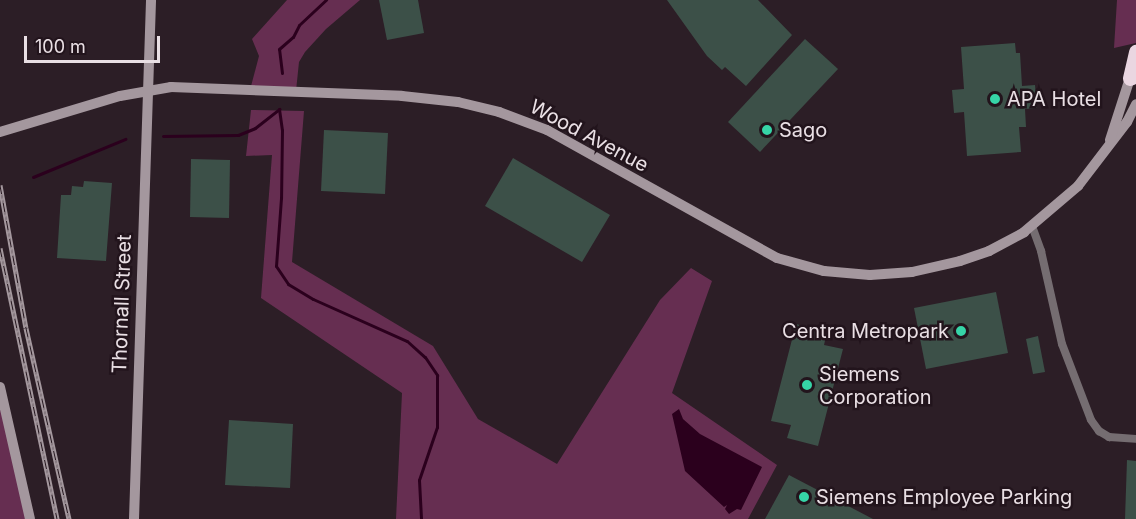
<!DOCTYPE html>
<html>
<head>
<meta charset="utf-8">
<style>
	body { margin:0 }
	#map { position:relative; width:1136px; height:519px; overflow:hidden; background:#2c1e26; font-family:Inter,sans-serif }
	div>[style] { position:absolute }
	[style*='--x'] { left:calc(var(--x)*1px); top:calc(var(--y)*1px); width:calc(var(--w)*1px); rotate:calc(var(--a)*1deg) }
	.green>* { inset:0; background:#662e51 }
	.water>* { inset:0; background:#2b001d }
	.stream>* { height:3px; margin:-1.5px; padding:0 1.5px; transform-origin:1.5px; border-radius:1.5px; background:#2b001d }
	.building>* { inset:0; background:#3c5048 }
	.street>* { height:8px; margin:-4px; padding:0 4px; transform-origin:4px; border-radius:4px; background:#756d71 }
	.secondary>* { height:10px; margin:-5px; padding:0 5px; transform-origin:5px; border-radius:5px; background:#a4979e }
	.highway>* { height:15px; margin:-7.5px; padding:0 7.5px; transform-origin:7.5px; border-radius:7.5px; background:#ead6e1 }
	.rail>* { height:5px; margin-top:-2.5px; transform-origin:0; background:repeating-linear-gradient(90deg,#22141c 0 9px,#a4989e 0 18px); box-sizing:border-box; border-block:2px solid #a4989e }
	.dots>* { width:16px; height:16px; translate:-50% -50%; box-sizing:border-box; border:3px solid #22141c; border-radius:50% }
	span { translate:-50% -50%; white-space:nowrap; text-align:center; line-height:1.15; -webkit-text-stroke:5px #22141c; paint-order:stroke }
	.poi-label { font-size:20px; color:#e9dfe4 }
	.left { translate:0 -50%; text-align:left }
	.right { translate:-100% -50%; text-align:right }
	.street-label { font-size:20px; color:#e9dfe4 }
	.scale { position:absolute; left:24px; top:36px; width:136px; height:27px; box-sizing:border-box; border:3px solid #e9dfe4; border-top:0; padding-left:8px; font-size:18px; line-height:21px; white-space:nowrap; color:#e9dfe4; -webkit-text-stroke:4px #22141c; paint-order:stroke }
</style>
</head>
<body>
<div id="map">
	<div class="green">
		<i style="clip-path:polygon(287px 0,360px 0,326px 29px,305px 52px,299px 62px,296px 91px,250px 90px,259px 56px,252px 39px)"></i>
		<i style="clip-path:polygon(1117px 0,1136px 0,1136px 43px,1114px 48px)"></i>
		<i style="clip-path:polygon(251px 110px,304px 111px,292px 262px,433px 346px,478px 419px,557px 464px,660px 300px,691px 268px,712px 281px,672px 393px,777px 465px,748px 519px,396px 519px,402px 393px,261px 298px,272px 155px,246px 156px)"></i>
		<i style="clip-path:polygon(0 387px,30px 519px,0 519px)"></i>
	</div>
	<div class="water">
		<i style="clip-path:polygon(679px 409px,683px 419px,700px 434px,762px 467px,741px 510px,737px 509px,729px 514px,725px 509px,727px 505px,724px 507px,685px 471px,672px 414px)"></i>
	</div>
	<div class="stream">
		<i style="--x:282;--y:73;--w:24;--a:-97"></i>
		<i style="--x:279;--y:49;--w:18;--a:-41"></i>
		<i style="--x:293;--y:37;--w:13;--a:-63"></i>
		<i style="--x:299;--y:25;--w:37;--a:-43"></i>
		<i style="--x:279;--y:109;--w:21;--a:82"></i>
		<i style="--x:282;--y:130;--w:68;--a:90.8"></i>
		<i style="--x:281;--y:198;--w:68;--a:94.2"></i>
		<i style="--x:276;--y:266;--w:22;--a:56"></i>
		<i style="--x:288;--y:284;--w:29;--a:31"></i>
		<i style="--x:313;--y:299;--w:103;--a:24.1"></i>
		<i style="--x:407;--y:341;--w:24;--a:42"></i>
		<i style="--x:425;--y:357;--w:22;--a:56"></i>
		<i style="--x:437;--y:375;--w:52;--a:90"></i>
		<i style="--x:437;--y:427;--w:56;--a:108.8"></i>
		<i style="--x:419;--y:480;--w:39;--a:87"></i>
		<i style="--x:163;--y:136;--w:75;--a:-0.8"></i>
		<i style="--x:238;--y:135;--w:18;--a:-22"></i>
		<i style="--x:255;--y:128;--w:31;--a:-38"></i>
		<i style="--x:33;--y:177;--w:100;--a:-22.4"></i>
	</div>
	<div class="building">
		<i style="clip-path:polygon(379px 0,418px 0,424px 33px,387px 40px)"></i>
		<i style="clip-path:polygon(667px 0,758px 0,792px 35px,746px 86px,725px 67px,722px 70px,707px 56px)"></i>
		<i style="clip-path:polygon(805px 39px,838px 69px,760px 152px,728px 122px)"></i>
		<i style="clip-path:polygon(1015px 43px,1016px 53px,1020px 53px,1022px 86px,1035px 85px,1037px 108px,1025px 109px,1026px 127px,1019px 127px,1021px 152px,967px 156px,964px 112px,954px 113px,952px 90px,964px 89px,961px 47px)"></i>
		<i style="clip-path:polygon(324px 130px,388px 133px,385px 194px,321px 191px)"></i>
		<i style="clip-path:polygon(513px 158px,610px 215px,582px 262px,485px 206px)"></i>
		<i style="clip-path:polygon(191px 159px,230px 160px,229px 218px,190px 217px)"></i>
		<i style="clip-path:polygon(84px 181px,112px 183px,106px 261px,57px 258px,61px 195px,71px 195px,72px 186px,83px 187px)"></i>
		<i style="clip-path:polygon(996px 292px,1008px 353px,926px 369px,914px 308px)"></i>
		<i style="clip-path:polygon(796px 324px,827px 332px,824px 345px,843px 349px,818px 446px,787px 438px,791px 425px,771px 421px)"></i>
		<i style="clip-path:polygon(1038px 336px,1045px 372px,1033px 374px,1026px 339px)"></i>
		<i style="clip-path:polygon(229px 420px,293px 424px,290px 488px,225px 485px)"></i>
		<i style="clip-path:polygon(1127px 460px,1136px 461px,1136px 519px,1125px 519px)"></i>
		<i style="clip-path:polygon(789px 475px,873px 519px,765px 519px)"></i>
	</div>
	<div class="street">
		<i style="--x:1032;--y:226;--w:27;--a:70"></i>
		<i style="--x:1041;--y:251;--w:95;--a:77.3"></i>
		<i style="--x:1062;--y:344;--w:81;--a:69.1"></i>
		<i style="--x:1091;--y:420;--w:14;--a:54"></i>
		<i style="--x:1099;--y:431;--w:12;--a:31"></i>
		<i style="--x:1109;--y:437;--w:27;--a:4"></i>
	</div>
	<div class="secondary">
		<i style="--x:0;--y:132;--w:125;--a:-16.7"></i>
		<i style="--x:120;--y:96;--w:52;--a:-10"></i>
		<i style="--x:171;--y:87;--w:231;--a:2.2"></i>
		<i style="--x:402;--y:96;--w:56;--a:6.1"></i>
		<i style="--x:458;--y:102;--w:42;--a:13.7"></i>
		<i style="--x:499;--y:112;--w:51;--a:20.6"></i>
		<i style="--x:547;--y:130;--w:263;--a:29.1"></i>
		<i style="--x:777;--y:258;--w:49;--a:15.5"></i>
		<i style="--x:824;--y:271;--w:46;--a:5"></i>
		<i style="--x:870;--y:275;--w:42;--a:-4.1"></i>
		<i style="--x:912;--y:272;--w:49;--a:-12.9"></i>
		<i style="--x:960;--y:261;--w:31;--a:-19"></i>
		<i style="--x:989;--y:251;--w:40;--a:-28"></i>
		<i style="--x:1024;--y:232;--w:71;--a:-40.4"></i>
		<i style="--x:1078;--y:186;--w:81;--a:-52.6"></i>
		<i style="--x:1127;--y:122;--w:20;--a:-63"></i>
		<i style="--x:1110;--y:140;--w:65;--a:-72.1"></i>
		<i style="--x:0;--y:387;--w:135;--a:77.2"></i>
		<i style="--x:134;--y:519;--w:519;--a:-88.12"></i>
	</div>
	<div class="highway">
		<i style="--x:1130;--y:78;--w:27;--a:-77"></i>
	</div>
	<div class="rail">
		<i style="--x:0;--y:185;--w:145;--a:79.7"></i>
		<i style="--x:26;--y:328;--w:196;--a:77.3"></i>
		<i style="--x:0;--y:248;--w:277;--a:78.1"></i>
	</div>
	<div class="dots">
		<i style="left:995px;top:99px;background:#36d4a7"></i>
		<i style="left:767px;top:130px;background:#36d4a7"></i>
		<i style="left:961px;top:331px;background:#36d4a7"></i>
		<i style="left:807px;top:385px;background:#36d4a7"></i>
		<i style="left:804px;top:497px;background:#36d4a7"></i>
	</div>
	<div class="poi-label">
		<span class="left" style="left:1007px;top:99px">APA Hotel</span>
		<span class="left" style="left:779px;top:130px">Sago</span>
		<span class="right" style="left:949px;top:331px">Centra Metropark</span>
		<span class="left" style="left:819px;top:386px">Siemens<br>Corporation</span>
		<span class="left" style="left:816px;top:497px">Siemens Employee Parking</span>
	</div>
	<div class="street-label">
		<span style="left:589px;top:136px;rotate:28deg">Wood Avenue</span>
		<span style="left:122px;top:304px;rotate:-88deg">Thornall Street</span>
	</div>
	<div class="scale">100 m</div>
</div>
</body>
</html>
